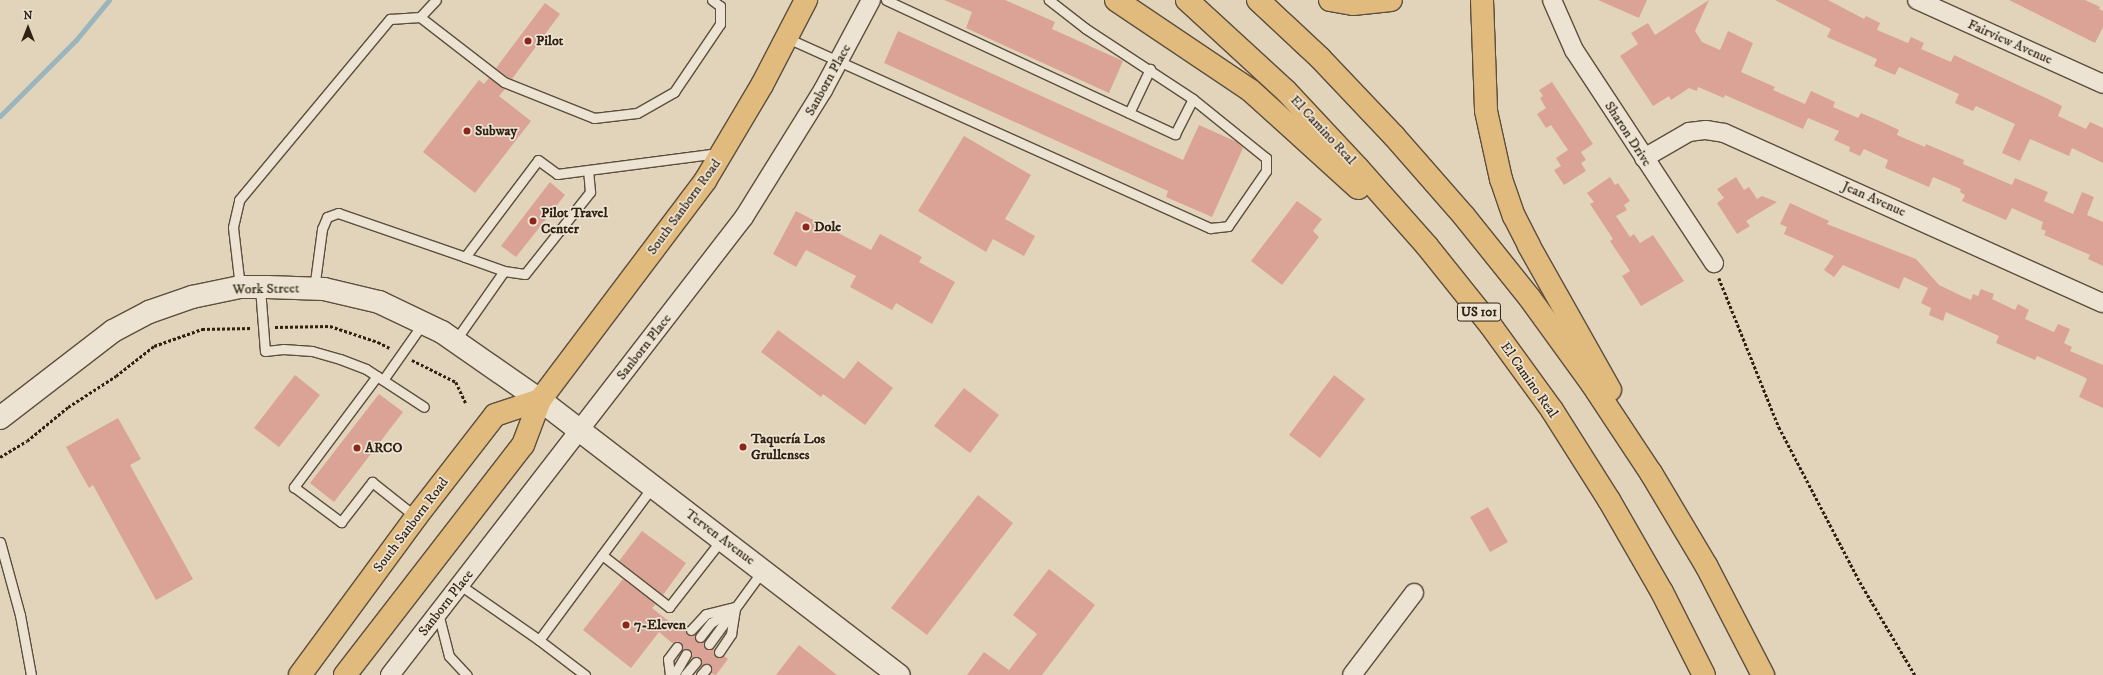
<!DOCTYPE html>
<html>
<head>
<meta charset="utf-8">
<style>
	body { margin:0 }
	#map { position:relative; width:2103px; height:675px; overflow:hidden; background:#e2d4ba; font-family:"IM FELL DW Pica",serif }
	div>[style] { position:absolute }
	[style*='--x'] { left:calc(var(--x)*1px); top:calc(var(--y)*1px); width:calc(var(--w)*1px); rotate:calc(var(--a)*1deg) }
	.stream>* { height:5px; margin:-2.5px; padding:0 2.5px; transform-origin:2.5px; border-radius:2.5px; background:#9bb5bc }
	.building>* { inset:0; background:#dba395 }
	.path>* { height:2.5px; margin-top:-1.25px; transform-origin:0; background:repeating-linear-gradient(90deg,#302113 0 3px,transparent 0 5px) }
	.roads { filter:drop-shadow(1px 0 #5c4e3d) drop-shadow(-1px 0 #5c4e3d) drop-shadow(0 1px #5c4e3d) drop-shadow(0 -1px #5c4e3d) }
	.service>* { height:9px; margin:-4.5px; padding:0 4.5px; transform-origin:4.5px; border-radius:4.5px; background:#ece3d2 }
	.minor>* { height:18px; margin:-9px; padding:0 9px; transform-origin:9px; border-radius:9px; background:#ece3d2 }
	.tertiary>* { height:22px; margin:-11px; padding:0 11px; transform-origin:11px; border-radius:11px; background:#ece3d2 }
	.trunk>* { height:22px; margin:-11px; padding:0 11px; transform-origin:11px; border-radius:11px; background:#e1ba7d }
	.motorway>* { height:22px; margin:-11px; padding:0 11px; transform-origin:11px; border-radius:11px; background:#e1ba7d }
	.dots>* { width:11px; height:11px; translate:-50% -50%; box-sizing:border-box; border:2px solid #ece3d2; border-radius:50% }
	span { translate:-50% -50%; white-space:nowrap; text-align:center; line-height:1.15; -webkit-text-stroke:3.5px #ece3d2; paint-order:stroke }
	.shield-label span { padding:1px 3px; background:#ece3d2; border:1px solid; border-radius:3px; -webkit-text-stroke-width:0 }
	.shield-label { font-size:13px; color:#302113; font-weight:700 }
	.poi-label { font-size:14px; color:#302113; font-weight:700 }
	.left { translate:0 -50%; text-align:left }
	.street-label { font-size:14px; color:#302113 }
	.north { position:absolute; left:8px; top:8px; width:40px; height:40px; -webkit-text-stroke:3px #ece3d2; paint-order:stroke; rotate:0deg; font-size:11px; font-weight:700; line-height:16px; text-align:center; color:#302113 }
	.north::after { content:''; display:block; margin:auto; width:14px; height:18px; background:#302113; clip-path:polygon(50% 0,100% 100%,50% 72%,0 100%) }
</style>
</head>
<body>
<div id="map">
	<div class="stream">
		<i style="--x:0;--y:116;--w:107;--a:-45"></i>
		<i style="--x:76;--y:40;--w:52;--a:-50.5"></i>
	</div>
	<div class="building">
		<i style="clip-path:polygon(944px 0,1005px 0,1055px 22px,1052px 29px,1123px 61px,1109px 93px,966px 28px,972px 12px)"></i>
		<i style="clip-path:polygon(1598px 0,1647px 0,1639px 18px)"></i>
		<i style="clip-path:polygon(1709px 0,1695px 31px,1702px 42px,1720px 50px,1728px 31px,1753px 43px,1741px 72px,1775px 87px,1773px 90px,1805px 104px,1811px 91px,1835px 102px,1833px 107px,1858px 118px,1861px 113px,1882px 122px,1899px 130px,1897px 135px,1925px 147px,1926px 144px,1964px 160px,1963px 164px,2012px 185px,2015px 178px,2048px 192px,2044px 201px,2073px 214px,2082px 192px,2094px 197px,2087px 215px,2103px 222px,2103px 266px,2088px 259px,2090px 255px,2044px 235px,2046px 231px,2041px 229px,2043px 222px,2012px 208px,2006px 220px,1962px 201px,1965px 195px,1960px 192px,1961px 189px,1933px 177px,1929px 187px,1908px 178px,1885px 168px,1888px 160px,1864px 149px,1860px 156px,1849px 151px,1850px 147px,1834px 140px,1839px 131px,1808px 118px,1803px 129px,1725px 95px,1724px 98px,1698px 87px,1697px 91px,1689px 88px,1671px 100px,1669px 96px,1653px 106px,1620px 56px,1638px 44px,1631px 33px,1648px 23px,1655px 35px)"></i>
		<i style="clip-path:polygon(1775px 0,1828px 0,1864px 19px,1866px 16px,1880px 23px,1877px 30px,1908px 43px,1911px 37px,1924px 43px,1921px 49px,1951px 62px,1954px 55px,2046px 98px,2062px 106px,2058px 116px,2086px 129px,2090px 122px,2103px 128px,2103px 163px,2072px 148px,2069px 156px,2030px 139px,2020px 161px,2002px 153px,2015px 124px,1976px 106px,1973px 111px,1955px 103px,1959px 94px,1899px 67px,1895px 75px,1874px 66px,1877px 59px,1827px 37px,1831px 29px)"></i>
		<i style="clip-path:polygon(2009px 0,2085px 0,2100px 7px,2099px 9px,2103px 11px,2103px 27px,2095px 43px)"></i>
		<i style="clip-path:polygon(545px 3px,560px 14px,512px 79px,507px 77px,496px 68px)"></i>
		<i style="clip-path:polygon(898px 31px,1183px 160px,1199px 125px,1237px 142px,1243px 148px,1212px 217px,1166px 197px,1168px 191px,884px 63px)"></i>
		<i style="clip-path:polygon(489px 78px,505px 89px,499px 96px,531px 121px,475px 193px,423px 152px,479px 80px,484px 84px)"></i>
		<i style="clip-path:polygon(1552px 82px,1593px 144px,1581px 152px,1586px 160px,1581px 163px,1586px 171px,1564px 185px,1554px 170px,1561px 166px,1556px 158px,1568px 150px,1551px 125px,1546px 128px,1537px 114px,1546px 108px,1540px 98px,1543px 96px,1539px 90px)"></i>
		<i style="clip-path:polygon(964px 136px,1031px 175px,1005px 219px,1035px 236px,1024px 256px,993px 239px,986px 252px,918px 211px)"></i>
		<i style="clip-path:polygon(1610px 177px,1615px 185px,1618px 183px,1630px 201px,1624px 205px,1627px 210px,1616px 216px,1630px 237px,1634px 234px,1640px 243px,1653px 235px,1684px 281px,1641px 306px,1622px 276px,1630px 271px,1610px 241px,1613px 239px,1590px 204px,1594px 202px,1587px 193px)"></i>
		<i style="clip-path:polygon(1736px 177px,1744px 190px,1749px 187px,1757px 199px,1762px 196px,1777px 202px,1746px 221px,1750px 226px,1737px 234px,1717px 203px,1724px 198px,1717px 189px)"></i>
		<i style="clip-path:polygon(550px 182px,565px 195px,516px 257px,501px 246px)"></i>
		<i style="clip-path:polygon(1297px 201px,1322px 219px,1313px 231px,1319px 237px,1282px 285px,1251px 261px)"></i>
		<i style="clip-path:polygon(1790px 203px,1829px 221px,1827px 224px,1916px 259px,1939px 285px,1964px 297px,1971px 300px,1973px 294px,1978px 296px,1981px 289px,1994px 294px,1992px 299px,2015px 310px,2018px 304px,2029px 310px,2025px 319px,2054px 332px,2058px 324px,2070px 329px,2064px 343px,2072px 347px,2070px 351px,2103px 365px,2103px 408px,2079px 397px,2087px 379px,2084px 377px,2037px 356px,2035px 360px,1996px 343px,1999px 336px,1946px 312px,1943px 321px,1929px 315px,1931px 308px,1921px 303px,1928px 288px,1904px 277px,1899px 289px,1843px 265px,1834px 277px,1824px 270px,1834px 256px,1784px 234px,1787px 227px,1780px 224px)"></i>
		<i style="clip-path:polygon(796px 211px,871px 250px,880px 234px,922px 257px,919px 262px,955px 282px,932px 324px,896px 303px,892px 310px,850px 287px,856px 276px,806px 250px,796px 267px,773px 254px)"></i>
		<i style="clip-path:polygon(778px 330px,844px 379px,858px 361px,893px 388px,865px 425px,823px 394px,821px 397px,761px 352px)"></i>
		<i style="clip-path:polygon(295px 375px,320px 395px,279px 447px,254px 428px)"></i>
		<i style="clip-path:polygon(1334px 375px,1365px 399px,1320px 458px,1289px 435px)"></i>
		<i style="clip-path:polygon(964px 388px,999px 415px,970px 453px,934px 426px)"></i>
		<i style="clip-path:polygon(379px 394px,403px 412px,334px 502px,310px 483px)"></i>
		<i style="clip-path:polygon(118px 418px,141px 459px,130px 465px,193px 579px,156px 600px,93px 485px,89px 488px,66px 447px)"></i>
		<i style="clip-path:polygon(978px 495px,1013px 523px,927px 635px,891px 608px)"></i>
		<i style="clip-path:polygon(1488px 507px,1508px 542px,1490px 552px,1470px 517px)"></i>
		<i style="clip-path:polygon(642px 531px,686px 563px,663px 595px,619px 561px)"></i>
		<i style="clip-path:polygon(1049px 569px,1095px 605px,1042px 675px,967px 675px,984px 652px,1009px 670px,1037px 634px,1013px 615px)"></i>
		<i style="clip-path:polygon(623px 579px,656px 604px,652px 608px,676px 627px,680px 622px,686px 626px,687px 635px,695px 635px,695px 640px,699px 643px,704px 642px,706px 649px,714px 648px,716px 657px,724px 656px,728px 659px,716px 675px,710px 673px,710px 664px,701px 666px,700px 657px,691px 658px,691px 651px,682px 649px,681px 642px,672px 643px,659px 632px,631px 668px,583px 630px)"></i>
		<i style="clip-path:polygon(799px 645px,837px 675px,776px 675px)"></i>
	</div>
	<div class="path">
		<i style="--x:1719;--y:278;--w:161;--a:68.1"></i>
		<i style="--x:1779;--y:427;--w:175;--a:62.4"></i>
		<i style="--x:1860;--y:582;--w:108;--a:59.4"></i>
		<i style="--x:275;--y:327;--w:55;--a:-1"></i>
		<i style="--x:330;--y:326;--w:51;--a:18.4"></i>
		<i style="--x:378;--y:342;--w:13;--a:27"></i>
		<i style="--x:412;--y:360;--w:49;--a:26.6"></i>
		<i style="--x:456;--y:382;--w:23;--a:65"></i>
		<i style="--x:0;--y:457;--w:31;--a:-31"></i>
		<i style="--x:27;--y:441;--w:53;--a:-39.7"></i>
		<i style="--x:68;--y:407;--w:57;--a:-32.9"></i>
		<i style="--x:116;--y:376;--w:48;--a:-38.3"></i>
		<i style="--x:154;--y:346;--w:51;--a:-19.5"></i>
		<i style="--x:202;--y:329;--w:50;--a:-1.1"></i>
	</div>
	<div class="roads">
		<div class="service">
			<i style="--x:886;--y:0;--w:319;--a:24.9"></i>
			<i style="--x:1175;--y:134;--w:39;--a:-63"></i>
			<i style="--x:1193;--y:99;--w:129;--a:-146.7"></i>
			<i style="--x:1085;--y:28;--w:46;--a:-142.1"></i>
			<i style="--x:420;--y:17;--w:23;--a:-47"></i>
			<i style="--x:787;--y:38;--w:464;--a:24.2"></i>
			<i style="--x:1210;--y:228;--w:18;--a:-6"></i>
			<i style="--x:1228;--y:226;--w:67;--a:-55.4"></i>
			<i style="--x:1266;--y:171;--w:13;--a:-90"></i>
			<i style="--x:1266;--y:158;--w:94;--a:-141.1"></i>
			<i style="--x:1129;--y:113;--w:49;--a:-64.5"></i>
			<i style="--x:465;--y:257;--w:41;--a:19.7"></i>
			<i style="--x:240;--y:287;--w:60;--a:-96.7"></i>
			<i style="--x:233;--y:227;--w:28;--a:-77"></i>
			<i style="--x:239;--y:200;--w:236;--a:-50.2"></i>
			<i style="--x:390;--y:19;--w:30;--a:-4"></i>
			<i style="--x:420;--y:17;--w:106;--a:37.7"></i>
			<i style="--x:504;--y:82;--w:97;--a:21.8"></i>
			<i style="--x:594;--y:118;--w:43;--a:-6.6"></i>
			<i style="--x:637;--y:113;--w:43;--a:-29.6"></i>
			<i style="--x:674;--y:92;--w:82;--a:-55.9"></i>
			<i style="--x:720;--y:24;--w:18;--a:-90"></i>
			<i style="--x:720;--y:6;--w:10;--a:-143"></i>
			<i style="--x:260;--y:288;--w:63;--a:85.5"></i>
			<i style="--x:265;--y:351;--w:18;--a:-6"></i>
			<i style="--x:283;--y:349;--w:29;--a:4"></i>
			<i style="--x:312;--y:351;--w:29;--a:16"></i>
			<i style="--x:340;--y:359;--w:28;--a:21"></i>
			<i style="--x:366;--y:369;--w:69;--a:33.2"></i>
			<i style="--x:314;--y:289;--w:61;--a:-82.4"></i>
			<i style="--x:322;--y:229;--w:13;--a:-67"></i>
			<i style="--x:327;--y:217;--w:12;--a:-20"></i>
			<i style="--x:338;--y:213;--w:134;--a:19.1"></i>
			<i style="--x:465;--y:257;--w:121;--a:-53"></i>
			<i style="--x:538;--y:160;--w:24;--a:36"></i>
			<i style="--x:557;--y:174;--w:163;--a:-7.4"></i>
			<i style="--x:455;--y:341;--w:85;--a:-55"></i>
			<i style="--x:504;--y:271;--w:21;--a:8"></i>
			<i style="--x:525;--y:274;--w:105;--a:-51.6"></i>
			<i style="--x:590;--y:192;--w:21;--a:-95"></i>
			<i style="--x:377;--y:376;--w:139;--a:126.8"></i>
			<i style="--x:294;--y:487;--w:59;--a:36.7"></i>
			<i style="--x:341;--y:522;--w:51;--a:-52.2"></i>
			<i style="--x:372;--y:482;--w:56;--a:38.5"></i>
			<i style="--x:383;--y:380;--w:70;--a:-54.9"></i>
			<i style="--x:0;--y:542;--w:76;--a:74.7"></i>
			<i style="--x:20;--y:615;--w:61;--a:79.6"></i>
			<i style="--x:602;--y:555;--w:85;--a:37.8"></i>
			<i style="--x:669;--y:607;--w:86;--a:-52.1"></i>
			<i style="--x:460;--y:585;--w:96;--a:34.8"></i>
			<i style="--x:539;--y:640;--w:192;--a:-53.5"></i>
			<i style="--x:438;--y:613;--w:44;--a:75.7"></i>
			<i style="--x:449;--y:656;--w:26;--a:47"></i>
			<i style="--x:691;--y:630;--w:22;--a:-47"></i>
			<i style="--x:706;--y:614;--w:30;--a:-14"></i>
			<i style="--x:700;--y:637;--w:18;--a:-52"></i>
			<i style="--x:711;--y:623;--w:24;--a:-33"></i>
			<i style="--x:539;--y:640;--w:58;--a:37.3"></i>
			<i style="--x:709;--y:644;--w:92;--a:-53.9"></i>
			<i style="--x:719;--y:652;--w:22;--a:-56"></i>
			<i style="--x:731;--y:634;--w:24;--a:-81"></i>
			<i style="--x:670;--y:675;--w:16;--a:-97"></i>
			<i style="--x:668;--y:659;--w:15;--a:-53"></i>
			<i style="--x:674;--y:675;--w:24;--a:-60"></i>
			<i style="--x:685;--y:675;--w:17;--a:-50"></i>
			<i style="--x:701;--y:675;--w:8;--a:-50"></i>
		</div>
		<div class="minor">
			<i style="--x:1552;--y:0;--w:55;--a:66.3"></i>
			<i style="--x:1574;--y:50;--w:255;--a:56.7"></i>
			<i style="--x:1917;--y:0;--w:204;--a:24.3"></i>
			<i style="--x:1644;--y:158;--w:52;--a:-30"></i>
			<i style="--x:1689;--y:132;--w:17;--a:-7"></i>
			<i style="--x:1706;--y:130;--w:18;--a:9"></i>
			<i style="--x:1724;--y:133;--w:415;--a:24.2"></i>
			<i style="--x:390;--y:675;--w:579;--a:-52.3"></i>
			<i style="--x:744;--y:217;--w:150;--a:-58.1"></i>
			<i style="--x:823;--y:90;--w:102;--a:-61.9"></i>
			<i style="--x:1352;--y:675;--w:103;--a:-52.9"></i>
		</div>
		<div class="tertiary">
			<i style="--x:0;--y:418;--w:143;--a:-37.6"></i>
			<i style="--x:113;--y:331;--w:41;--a:-27.8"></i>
			<i style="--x:149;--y:312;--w:46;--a:-19.2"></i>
			<i style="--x:192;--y:297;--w:49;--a:-11.8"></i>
			<i style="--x:240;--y:287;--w:27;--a:0"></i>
			<i style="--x:267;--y:287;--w:57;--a:2"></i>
			<i style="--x:324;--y:289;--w:57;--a:13.3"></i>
			<i style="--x:379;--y:302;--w:70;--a:25.5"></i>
			<i style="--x:442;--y:332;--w:119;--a:34.8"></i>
			<i style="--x:540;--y:400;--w:452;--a:37.5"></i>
		</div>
		<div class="trunk">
			<i style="--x:300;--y:675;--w:196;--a:-53.7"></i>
			<i style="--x:416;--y:517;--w:129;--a:-52.2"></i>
			<i style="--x:495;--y:415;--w:47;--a:-18.4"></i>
			<i style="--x:345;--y:675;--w:291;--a:-52.3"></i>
			<i style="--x:523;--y:445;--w:48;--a:-69.3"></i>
			<i style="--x:540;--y:400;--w:274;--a:-53"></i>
			<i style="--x:705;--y:181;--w:112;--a:-59.3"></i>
			<i style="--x:762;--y:85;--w:96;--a:-62.6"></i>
		</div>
		<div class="motorway">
			<i style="--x:1116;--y:0;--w:161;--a:33.9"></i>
			<i style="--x:1250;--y:90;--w:146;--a:42.2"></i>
			<i style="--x:1187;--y:0;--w:134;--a:42.6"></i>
			<i style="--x:1286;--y:91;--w:105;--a:46.9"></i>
			<i style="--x:1358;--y:168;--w:104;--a:48.5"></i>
			<i style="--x:1427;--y:246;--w:102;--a:51.3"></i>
			<i style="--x:1491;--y:326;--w:104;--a:54"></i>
			<i style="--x:1552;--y:410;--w:107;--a:57.7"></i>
			<i style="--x:1609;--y:500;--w:106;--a:60.1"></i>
			<i style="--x:1662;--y:592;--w:93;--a:63.2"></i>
			<i style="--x:1258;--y:0;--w:85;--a:43.1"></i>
			<i style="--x:1320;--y:58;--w:108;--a:46.5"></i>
			<i style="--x:1394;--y:136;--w:106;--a:48.8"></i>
			<i style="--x:1464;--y:216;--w:104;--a:51.3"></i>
			<i style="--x:1529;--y:297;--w:107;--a:54.1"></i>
			<i style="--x:1592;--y:384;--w:107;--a:56.5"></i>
			<i style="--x:1651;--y:473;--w:109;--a:59.2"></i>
			<i style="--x:1707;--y:567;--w:122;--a:62.6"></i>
			<i style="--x:1330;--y:0;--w:23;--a:10"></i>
			<i style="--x:1353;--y:4;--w:38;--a:-6"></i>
			<i style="--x:1482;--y:0;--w:111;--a:87.9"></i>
			<i style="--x:1486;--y:111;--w:70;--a:77.6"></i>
			<i style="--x:1501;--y:179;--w:39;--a:71"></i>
			<i style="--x:1514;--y:216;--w:34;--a:63"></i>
			<i style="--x:1529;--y:246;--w:165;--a:60.6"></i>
		</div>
	</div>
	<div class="dots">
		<i style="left:528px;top:41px;background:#8f2418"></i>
		<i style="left:467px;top:131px;background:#8f2418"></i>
		<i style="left:533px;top:221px;background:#8f2418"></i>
		<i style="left:806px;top:227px;background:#8f2418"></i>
		<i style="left:743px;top:447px;background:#8f2418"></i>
		<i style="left:357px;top:448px;background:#8f2418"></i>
		<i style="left:626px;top:625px;background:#8f2418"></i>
	</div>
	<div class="shield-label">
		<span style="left:1479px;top:312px">US 101</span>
	</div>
	<div class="poi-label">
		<span class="left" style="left:536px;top:41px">Pilot</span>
		<span class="left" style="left:475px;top:131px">Subway</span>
		<span class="left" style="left:541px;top:221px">Pilot Travel<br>Center</span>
		<span class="left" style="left:814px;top:227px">Dole</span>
		<span class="left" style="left:751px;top:447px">Taquería Los<br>Grullenses</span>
		<span class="left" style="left:365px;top:448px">ARCO</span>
		<span class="left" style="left:634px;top:625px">7-Eleven</span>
	</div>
	<div class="street-label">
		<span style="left:2010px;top:42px;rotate:24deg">Fairview Avenue</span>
		<span style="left:828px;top:80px;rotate:-61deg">Sanborn Place</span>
		<span style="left:1323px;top:130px;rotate:47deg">El Camino Real</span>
		<span style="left:1628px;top:134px;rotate:57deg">Sharon Drive</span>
		<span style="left:1874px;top:199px;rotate:24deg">Jean Avenue</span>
		<span style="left:684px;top:207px;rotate:-54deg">South Sanborn Road</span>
		<span style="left:266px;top:289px;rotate:-1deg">Work Street</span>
		<span style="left:644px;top:347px;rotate:-52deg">Sanborn Place</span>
		<span style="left:1529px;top:380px;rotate:55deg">El Camino Real</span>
		<span style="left:411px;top:525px;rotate:-53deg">South Sanborn Road</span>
		<span style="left:720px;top:537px;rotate:37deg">Terven Avenue</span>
		<span style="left:446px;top:603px;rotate:-52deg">Sanborn Place</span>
	</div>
	<div class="north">N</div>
</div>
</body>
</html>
